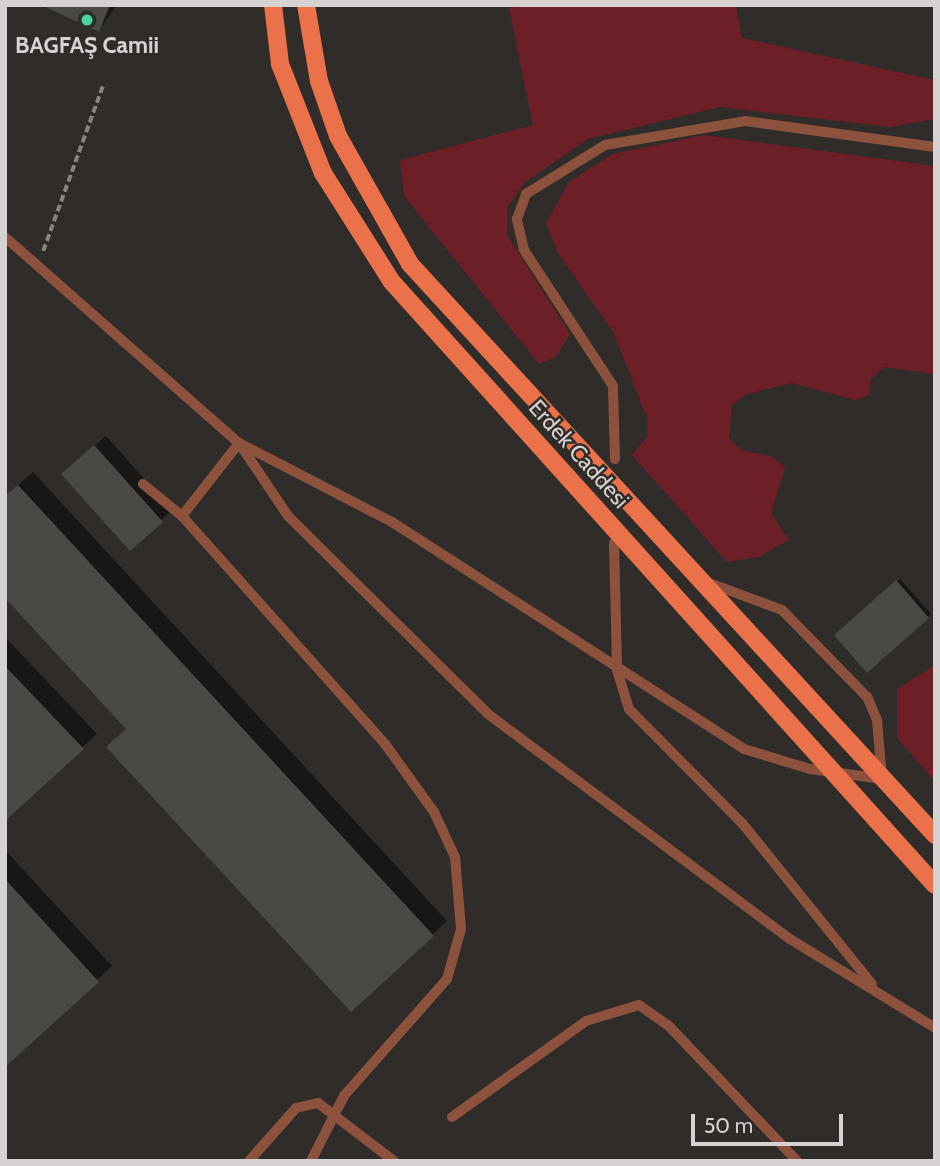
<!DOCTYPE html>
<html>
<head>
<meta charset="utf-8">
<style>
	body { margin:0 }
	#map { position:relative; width:940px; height:1166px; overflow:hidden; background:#2f2c29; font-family:Cabin,sans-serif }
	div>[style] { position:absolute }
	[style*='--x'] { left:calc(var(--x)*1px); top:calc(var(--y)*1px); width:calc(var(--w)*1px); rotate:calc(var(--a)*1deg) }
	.green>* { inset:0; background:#6d1f27 }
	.shadow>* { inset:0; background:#0007 }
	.building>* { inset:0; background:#4b4945 }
	.path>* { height:3.5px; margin-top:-1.75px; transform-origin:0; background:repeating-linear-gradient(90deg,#868381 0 7px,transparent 0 10.5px) }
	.lane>* { height:10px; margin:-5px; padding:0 5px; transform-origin:5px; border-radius:5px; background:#8c523e }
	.primary>* { height:18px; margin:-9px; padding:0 9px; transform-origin:9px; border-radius:9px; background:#ea7149 }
	.dots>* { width:19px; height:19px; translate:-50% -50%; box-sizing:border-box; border:4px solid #2f2c29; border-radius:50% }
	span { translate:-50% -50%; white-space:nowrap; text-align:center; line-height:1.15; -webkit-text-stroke:5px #2f2c29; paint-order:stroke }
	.poi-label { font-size:23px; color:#d5d2d1; font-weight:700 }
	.street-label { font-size:23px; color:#d5d2d1 }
	.frame { position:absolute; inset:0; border:7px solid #d5d2d1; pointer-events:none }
	.scale { position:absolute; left:691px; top:1114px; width:152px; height:32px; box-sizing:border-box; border:4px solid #d5d2d1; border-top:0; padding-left:9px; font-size:21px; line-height:24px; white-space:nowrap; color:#d5d2d1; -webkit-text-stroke:5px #2f2c29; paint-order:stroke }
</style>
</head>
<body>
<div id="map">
	<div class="green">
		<i style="clip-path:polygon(522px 5px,736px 5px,742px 38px,935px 80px,935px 119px,890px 127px,720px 107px,588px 139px,524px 183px,507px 208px,507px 235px,570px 334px,556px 357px,539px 364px,404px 196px,400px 160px,533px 125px,509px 8px)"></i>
		<i style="clip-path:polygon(704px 135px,935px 166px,935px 374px,884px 367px,871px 379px,870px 395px,855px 400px,792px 383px,744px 395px,732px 405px,729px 438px,741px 450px,773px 457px,785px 468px,771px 513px,789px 540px,759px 557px,727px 562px,632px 455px,647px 437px,647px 418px,613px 332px,558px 253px,546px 223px,569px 182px,612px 154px)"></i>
		<i style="clip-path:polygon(935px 665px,935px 781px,897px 738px,897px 689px)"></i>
	</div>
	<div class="shadow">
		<i style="clip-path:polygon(43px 5px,117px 5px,99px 30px)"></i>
		<i style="clip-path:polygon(106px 436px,172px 510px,131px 549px,74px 464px)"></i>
		<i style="clip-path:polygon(33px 472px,447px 921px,352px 1010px,128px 728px,5px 497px)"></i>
		<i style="clip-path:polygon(900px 579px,931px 614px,868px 670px,836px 635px)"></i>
		<i style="clip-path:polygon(5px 637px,97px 734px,5px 818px)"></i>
		<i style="clip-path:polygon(5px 850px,112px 966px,5px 1065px)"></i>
	</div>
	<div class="building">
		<i style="clip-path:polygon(41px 5px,110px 5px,99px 32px)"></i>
		<i style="clip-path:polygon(94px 445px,163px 522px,130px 551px,61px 474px)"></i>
		<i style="clip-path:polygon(18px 485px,434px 936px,351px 1012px,106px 747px,126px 729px,5px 598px,5px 496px)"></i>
		<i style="clip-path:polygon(896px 580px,929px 618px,867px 673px,834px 635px)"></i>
		<i style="clip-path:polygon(5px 666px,84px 749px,5px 821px)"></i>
		<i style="clip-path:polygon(5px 879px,99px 982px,5px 1067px)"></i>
	</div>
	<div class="path">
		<i style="--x:43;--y:251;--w:177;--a:-70.1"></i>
	</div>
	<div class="lane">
		<i style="--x:5;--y:237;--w:312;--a:41.4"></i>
		<i style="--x:239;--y:443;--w:88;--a:56.1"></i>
		<i style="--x:288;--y:516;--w:281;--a:44.7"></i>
		<i style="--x:488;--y:714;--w:377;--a:36.7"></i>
		<i style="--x:790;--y:939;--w:170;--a:31.5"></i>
		<i style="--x:615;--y:459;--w:73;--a:-91.6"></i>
		<i style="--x:613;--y:386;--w:163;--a:-123.2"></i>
		<i style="--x:524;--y:250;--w:32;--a:-103"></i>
		<i style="--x:517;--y:219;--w:27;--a:-70"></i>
		<i style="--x:526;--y:194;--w:93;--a:-31.8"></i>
		<i style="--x:605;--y:145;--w:142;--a:-9.7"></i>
		<i style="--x:745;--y:121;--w:192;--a:7.8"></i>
		<i style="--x:143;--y:484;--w:50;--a:39.4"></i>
		<i style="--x:182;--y:516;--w:305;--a:48.3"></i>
		<i style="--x:385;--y:744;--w:84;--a:54.2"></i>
		<i style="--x:434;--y:812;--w:50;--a:65"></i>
		<i style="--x:455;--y:857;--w:72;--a:85.2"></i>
		<i style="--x:461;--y:929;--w:52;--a:105.6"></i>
		<i style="--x:447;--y:979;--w:156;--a:131.4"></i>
		<i style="--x:344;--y:1096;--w:73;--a:116.9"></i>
		<i style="--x:182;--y:516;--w:93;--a:-52"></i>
		<i style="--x:239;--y:443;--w:172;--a:27.3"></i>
		<i style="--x:392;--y:522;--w:419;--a:32.8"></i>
		<i style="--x:744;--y:749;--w:69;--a:16.9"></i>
		<i style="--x:810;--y:769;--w:73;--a:7.9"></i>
		<i style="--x:882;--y:779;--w:59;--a:-94.8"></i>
		<i style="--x:877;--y:720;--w:25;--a:-113"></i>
		<i style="--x:867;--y:697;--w:122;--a:-134.3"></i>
		<i style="--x:782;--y:610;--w:83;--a:-159.6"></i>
		<i style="--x:614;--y:543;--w:127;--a:88.6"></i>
		<i style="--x:617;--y:670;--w:41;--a:72.9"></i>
		<i style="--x:629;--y:709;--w:161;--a:45.3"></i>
		<i style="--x:742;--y:823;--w:207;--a:51.1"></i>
		<i style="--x:452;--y:1117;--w:165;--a:-35.6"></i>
		<i style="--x:586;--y:1021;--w:55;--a:-16.8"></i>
		<i style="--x:639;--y:1005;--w:35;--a:35"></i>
		<i style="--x:668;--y:1025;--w:187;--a:46.5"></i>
		<i style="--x:249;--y:1161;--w:71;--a:-48.4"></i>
		<i style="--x:296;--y:1108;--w:23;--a:-13"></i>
		<i style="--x:318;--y:1103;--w:96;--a:37.3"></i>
	</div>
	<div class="primary">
		<i style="--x:273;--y:5;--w:59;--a:83.2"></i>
		<i style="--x:280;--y:64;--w:117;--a:68.5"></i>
		<i style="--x:323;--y:173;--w:129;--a:57.7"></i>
		<i style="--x:392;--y:282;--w:811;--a:48"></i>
		<i style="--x:306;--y:5;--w:77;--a:80.3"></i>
		<i style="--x:319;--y:81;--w:58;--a:70.9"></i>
		<i style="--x:338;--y:136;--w:147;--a:60.6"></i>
		<i style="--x:410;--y:264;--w:776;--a:47.4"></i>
	</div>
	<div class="dots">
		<i style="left:87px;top:20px;background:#47d49e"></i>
	</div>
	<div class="poi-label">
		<span style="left:87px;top:45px">BAGFAŞ Camii</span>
	</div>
	<div class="street-label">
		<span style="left:579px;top:454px;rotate:48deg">Erdek Caddesi</span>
	</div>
	<div class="frame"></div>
	<div class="scale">50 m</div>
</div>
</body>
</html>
